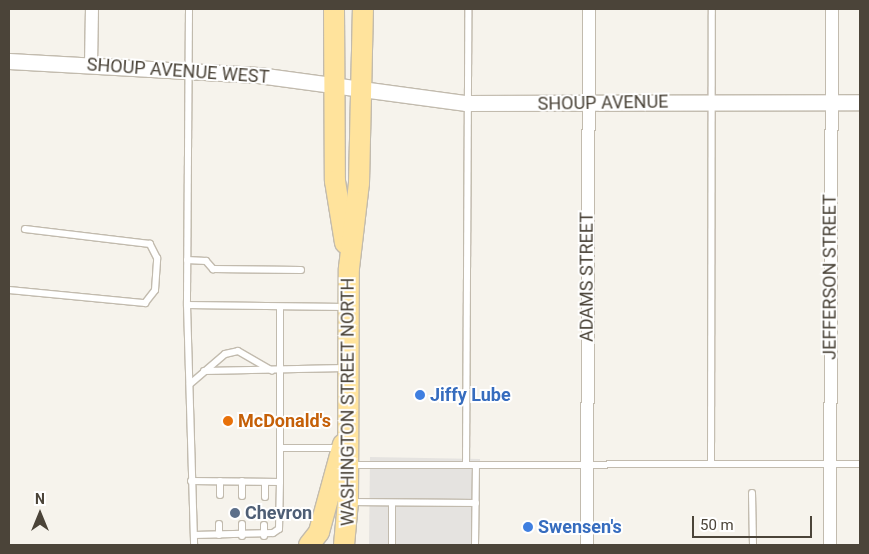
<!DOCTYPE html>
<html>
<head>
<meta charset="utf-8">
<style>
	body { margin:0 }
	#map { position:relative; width:869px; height:554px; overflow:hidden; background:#f6f3ec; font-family:Roboto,sans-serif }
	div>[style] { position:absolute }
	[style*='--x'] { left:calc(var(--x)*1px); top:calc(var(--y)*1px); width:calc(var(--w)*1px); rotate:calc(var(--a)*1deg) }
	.parking>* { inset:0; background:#e5e3e0 }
	.roads { filter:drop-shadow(1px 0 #c2bbae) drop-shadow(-1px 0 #c2bbae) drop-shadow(0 1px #c2bbae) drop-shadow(0 -1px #c2bbae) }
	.service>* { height:6px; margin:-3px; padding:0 3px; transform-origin:3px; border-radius:3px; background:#fff }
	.minor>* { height:12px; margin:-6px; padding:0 6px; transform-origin:6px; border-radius:6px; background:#fff }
	.tertiary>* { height:15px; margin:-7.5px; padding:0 7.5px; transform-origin:7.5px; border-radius:7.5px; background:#fff }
	.primary>* { height:20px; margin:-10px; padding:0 10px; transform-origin:10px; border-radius:10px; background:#ffe39c }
	.dots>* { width:14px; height:14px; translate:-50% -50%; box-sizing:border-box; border:2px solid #fff; border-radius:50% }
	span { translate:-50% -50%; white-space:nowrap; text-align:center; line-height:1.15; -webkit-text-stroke:4px #fff; paint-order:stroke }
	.street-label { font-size:18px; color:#4b4439 }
	.shop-label { font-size:18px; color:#366cbe; font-weight:700 }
	.left { translate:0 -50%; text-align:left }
	.food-label { font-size:18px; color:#c56008; font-weight:700 }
	.service-label { font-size:18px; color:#4e5e75; font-weight:700 }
	.frame { position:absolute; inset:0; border:10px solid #4b4439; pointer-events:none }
	.north { position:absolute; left:15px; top:489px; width:50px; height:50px; -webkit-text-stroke:4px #fff; paint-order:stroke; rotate:0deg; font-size:14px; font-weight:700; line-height:20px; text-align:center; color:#4b4439 }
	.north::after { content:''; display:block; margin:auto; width:18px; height:22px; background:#4b4439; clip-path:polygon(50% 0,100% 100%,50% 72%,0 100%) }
	.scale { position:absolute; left:692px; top:516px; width:120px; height:22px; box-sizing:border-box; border:2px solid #4b4439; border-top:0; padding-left:6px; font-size:15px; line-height:18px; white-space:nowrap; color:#4b4439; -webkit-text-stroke:4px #fff; paint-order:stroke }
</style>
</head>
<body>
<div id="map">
	<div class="parking">
		<i style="clip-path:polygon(370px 457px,480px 459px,479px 545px,369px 545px)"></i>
	</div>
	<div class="roads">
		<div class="service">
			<i style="--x:189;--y:9;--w:296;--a:90.4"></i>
			<i style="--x:187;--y:305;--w:158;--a:0.7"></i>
			<i style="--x:187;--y:260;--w:19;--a:3"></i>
			<i style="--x:206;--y:261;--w:11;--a:49"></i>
			<i style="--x:213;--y:269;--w:88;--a:0.7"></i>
			<i style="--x:9;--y:290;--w:137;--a:5.5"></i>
			<i style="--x:145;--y:303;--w:16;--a:-52"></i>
			<i style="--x:155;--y:290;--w:32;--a:-86"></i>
			<i style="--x:157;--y:258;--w:16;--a:-117"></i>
			<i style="--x:150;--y:244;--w:126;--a:-173.2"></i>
			<i style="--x:187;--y:305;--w:240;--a:88.3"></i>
			<i style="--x:204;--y:371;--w:141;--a:-1.2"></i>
			<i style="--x:190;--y:384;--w:46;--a:-40.6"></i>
			<i style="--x:225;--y:354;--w:13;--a:-13"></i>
			<i style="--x:238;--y:351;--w:39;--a:30"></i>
			<i style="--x:280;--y:448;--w:59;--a:0"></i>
			<i style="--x:711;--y:464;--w:455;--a:-89.9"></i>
			<i style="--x:350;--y:465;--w:510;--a:-0.11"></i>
			<i style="--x:466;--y:465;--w:456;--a:-89.7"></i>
			<i style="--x:191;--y:481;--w:89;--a:0.6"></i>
			<i style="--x:280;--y:482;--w:175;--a:-90"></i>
			<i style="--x:752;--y:493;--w:52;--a:88.9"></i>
			<i style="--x:220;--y:495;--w:14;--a:-90"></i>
			<i style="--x:242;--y:496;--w:15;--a:-90"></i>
			<i style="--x:265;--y:497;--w:15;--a:-90"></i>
			<i style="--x:350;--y:502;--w:126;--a:0.5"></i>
			<i style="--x:219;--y:524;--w:11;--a:90"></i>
			<i style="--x:242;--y:524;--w:12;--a:90"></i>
			<i style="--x:194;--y:535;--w:79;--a:-1.5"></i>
			<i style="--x:273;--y:533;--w:7;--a:-34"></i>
			<i style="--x:279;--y:529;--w:47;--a:-88.8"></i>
			<i style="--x:264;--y:536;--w:11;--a:-90"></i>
			<i style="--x:392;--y:545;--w:42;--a:-90"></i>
			<i style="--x:475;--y:545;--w:80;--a:-89.3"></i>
		</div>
		<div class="minor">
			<i style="--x:91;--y:65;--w:56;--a:-89"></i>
			<i style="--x:587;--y:545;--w:536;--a:-89.79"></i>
			<i style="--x:830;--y:545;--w:536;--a:-89.79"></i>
		</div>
		<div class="tertiary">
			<i style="--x:9;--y:61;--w:249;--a:3.2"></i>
			<i style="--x:258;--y:75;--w:210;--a:7.7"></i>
			<i style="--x:466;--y:103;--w:394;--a:-0.1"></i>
		</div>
		<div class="primary">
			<i style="--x:334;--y:9;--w:172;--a:89.7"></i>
			<i style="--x:335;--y:181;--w:63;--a:80.8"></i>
			<i style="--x:309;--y:545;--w:16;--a:-52"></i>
			<i style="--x:319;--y:532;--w:91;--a:-74.7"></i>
			<i style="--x:344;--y:545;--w:43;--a:-84.7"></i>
			<i style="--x:348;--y:502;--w:234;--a:-89.8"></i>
			<i style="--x:349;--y:268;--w:86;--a:-83.3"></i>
			<i style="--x:359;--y:183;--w:174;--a:-88.7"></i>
		</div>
	</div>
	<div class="dots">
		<i style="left:420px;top:395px;background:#3f7fe0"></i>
		<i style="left:228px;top:421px;background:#e8710a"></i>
		<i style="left:235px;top:513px;background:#5c6f8a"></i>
		<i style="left:528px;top:527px;background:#3f7fe0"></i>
	</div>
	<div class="street-label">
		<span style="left:178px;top:71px;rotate:4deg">SHOUP AVENUE WEST</span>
		<span style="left:603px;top:103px;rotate:-1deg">SHOUP AVENUE</span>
		<span style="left:587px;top:277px;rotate:-90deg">ADAMS STREET</span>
		<span style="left:830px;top:277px;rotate:-90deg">JEFFERSON STREET</span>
		<span style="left:348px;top:402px;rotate:-90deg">WASHINGTON STREET NORTH</span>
	</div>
	<div class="shop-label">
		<span class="left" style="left:430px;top:395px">Jiffy Lube</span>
		<span class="left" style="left:538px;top:527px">Swensen's</span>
	</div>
	<div class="food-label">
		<span class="left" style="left:238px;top:421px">McDonald's</span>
	</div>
	<div class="service-label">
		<span class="left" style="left:245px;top:513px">Chevron</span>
	</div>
	<div class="frame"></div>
	<div class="north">N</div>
	<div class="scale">50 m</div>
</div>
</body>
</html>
